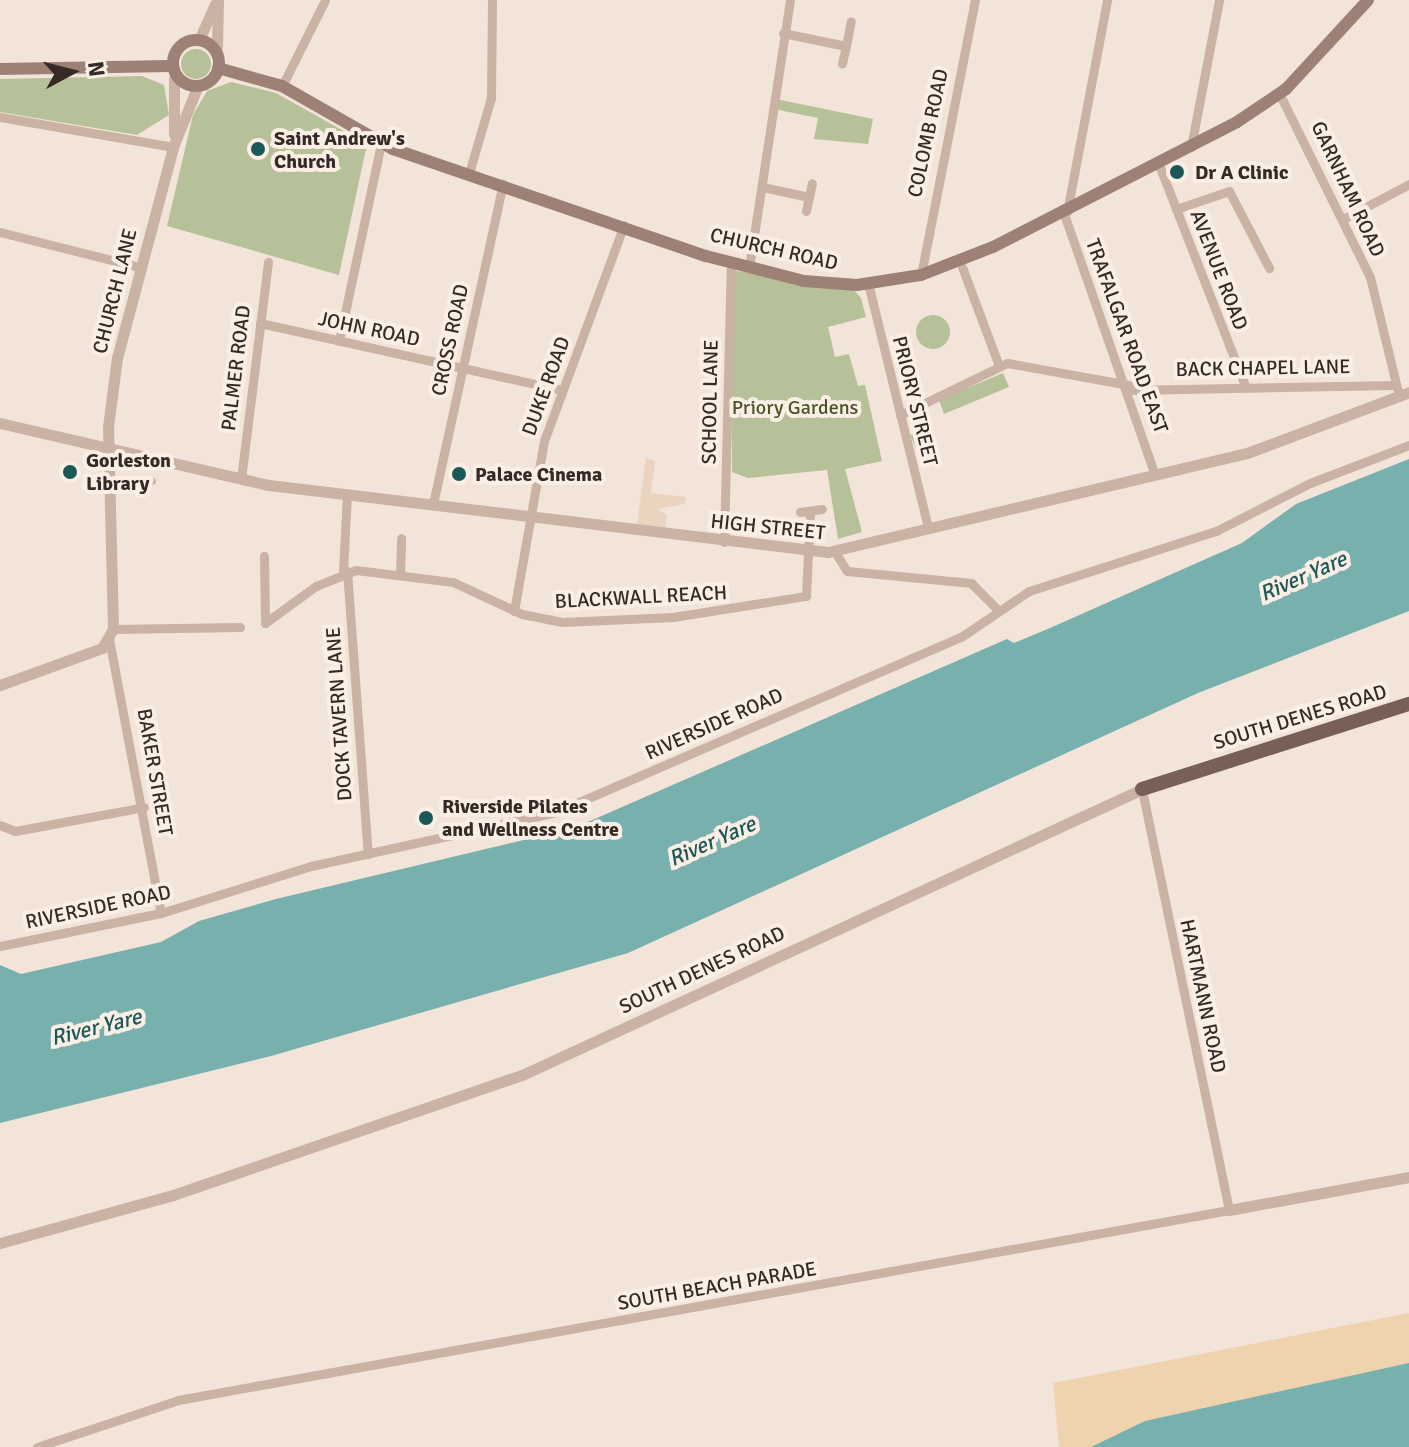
<!DOCTYPE html>
<html>
<head>
<meta charset="utf-8">
<style>
	body { margin:0 }
	#map { position:relative; width:1409px; height:1447px; overflow:hidden; background:#f2e4d9; font-family:Signika,sans-serif }
	div>[style] { position:absolute }
	[style*='--x'] { left:calc(var(--x)*1px); top:calc(var(--y)*1px); width:calc(var(--w)*1px); rotate:calc(var(--a)*1deg) }
	.green>* { inset:0; background:#b7c199 }
	.round { border-radius:50% }
	.sand>* { inset:0; background:#efd3ae }
	.plaza>* { inset:0; background:#ebd4bf }
	.water>* { inset:0; background:#77b0ad }
	.pedestrian>* { height:7px; margin:-3.5px; padding:0 3.5px; transform-origin:3.5px; border-radius:3.5px; background:#cab2a5 }
	.minor>* { height:9px; margin:-4.5px; padding:0 4.5px; transform-origin:4.5px; border-radius:4.5px; background:#cab2a5 }
	.tertiary>* { height:11px; margin:-5.5px; padding:0 5.5px; transform-origin:5.5px; border-radius:5.5px; background:#cab2a5 }
	.secondary>* { height:12px; margin:-6px; padding:0 6px; transform-origin:6px; border-radius:6px; background:#9e8176 }
	.secondary>.ring { margin:-6px; padding:0; box-sizing:content-box; background:none; border:12px solid #9e8176; border-radius:50% }
	.primary>* { height:14px; margin:-7px; padding:0 7px; transform-origin:7px; border-radius:7px; background:#785f57 }
	.dots>* { width:22px; height:22px; translate:-50% -50%; box-sizing:border-box; border:4px solid #faeee5; border-radius:50% }
	span { translate:-50% -50%; white-space:nowrap; text-align:center; line-height:1.15; -webkit-text-stroke:8px #faeee5; paint-order:stroke }
	.street-label { font-size:20px; color:#362a26 }
	.poi-label { font-size:20px; color:#362a26; font-weight:700 }
	.left { translate:0 -50%; text-align:left }
	.park-label { font-size:20px; color:#495529 }
	.water-label { font-size:22px; color:#1b5857; font-style:italic }
	.north { position:absolute; left:32px; top:32px; width:80px; height:80px; -webkit-text-stroke:6px #faeee5; paint-order:stroke; rotate:83deg; font-size:22px; font-weight:700; line-height:32px; text-align:center; color:#362a26 }
	.north::after { content:''; display:block; margin:auto; width:28px; height:36px; background:#362a26; clip-path:polygon(50% 0,100% 100%,50% 72%,0 100%) }
</style>
</head>
<body>
<div id="map">
	<div class="green">
		<i class="round" style="left:181px;top:49px;width:30px;height:30px"></i>
		<i style="clip-path:polygon(142px 76px,164px 85px,169px 115px,137px 135px,0 112px,0 79px)"></i>
		<i style="clip-path:polygon(231px 82px,276px 93px,367px 144px,339px 275px,167px 226px,193px 115px,207px 91px)"></i>
		<i style="clip-path:polygon(776px 99px,873px 119px,868px 144px,814px 139px,818px 118px,774px 109px)"></i>
		<i style="clip-path:polygon(732px 270px,854px 290px,861px 298px,866px 317px,828px 327px,835px 357px,849px 354px,858px 386px,865px 385px,882px 461px,845px 469px,862px 532px,838px 539px,827px 470px,748px 478px,732px 472px)"></i>
		<i class="round" style="left:916px;top:315px;width:34px;height:34px"></i>
		<i style="clip-path:polygon(1003px 373px,1009px 387px,944px 414px,939px 400px)"></i>
		<i style="clip-path:polygon(923px 432px,930px 460px,922px 462px,910px 435px)"></i>
	</div>
	<div class="sand">
		<i style="clip-path:polygon(1409px 1313px,1409px 1437px,1351px 1447px,1059px 1447px,1053px 1383px)"></i>
	</div>
	<div class="plaza">
		<i style="clip-path:polygon(646px 458px,655px 461px,651px 493px,686px 497px,685px 504px,657px 509px,667px 515px,664px 534px,636px 531px)"></i>
	</div>
	<div class="water">
		<i style="clip-path:polygon(1409px 459px,1409px 611px,1198px 693px,628px 953px,271px 1056px,0 1123px,0 965px,21px 974px,161px 942px,199px 921px,276px 899px,574px 828px,1007px 639px,1014px 643px,1050px 628px,1242px 543px,1296px 504px)"></i>
		<i style="clip-path:polygon(1409px 1363px,1409px 1447px,1091px 1447px,1145px 1421px)"></i>
	</div>
	<div class="pedestrian">
		<i style="--x:123;--y:482;--w:29;--a:-2"></i>
	</div>
	<div class="minor">
		<i style="--x:783;--y:33;--w:64;--a:11.7"></i>
		<i style="--x:846;--y:46;--w:18;--a:103"></i>
		<i style="--x:846;--y:46;--w:25;--a:-79"></i>
		<i style="--x:282;--y:86;--w:96;--a:-63.4"></i>
		<i style="--x:1280;--y:95;--w:203;--a:63.7"></i>
		<i style="--x:1370;--y:277;--w:122;--a:76.3"></i>
		<i style="--x:0;--y:117;--w:176;--a:9.8"></i>
		<i style="--x:1191;--y:147;--w:150;--a:-79.2"></i>
		<i style="--x:1159;--y:165;--w:239;--a:68.7"></i>
		<i style="--x:469;--y:173;--w:78;--a:-73.7"></i>
		<i style="--x:491;--y:98;--w:98;--a:-89.4"></i>
		<i style="--x:762;--y:187;--w:48;--a:12"></i>
		<i style="--x:809;--y:197;--w:14;--a:-78"></i>
		<i style="--x:1176;--y:209;--w:56;--a:-18.8"></i>
		<i style="--x:1229;--y:191;--w:87;--a:62.5"></i>
		<i style="--x:806;--y:211;--w:14;--a:-78"></i>
		<i style="--x:1067;--y:212;--w:216;--a:-79.3"></i>
		<i style="--x:1064;--y:214;--w:273;--a:70.8"></i>
		<i style="--x:1343;--y:219;--w:75;--a:-27.9"></i>
		<i style="--x:0;--y:232;--w:143;--a:14.1"></i>
		<i style="--x:962;--y:267;--w:106;--a:69.5"></i>
		<i style="--x:749;--y:268;--w:271;--a:-81.3"></i>
		<i style="--x:921;--y:275;--w:280;--a:-78.9"></i>
		<i style="--x:868;--y:283;--w:252;--a:76.2"></i>
		<i style="--x:260;--y:323;--w:310;--a:12.5"></i>
		<i style="--x:339;--y:341;--w:201;--a:-78"></i>
		<i style="--x:1131;--y:390;--w:265;--a:-1.1"></i>
		<i style="--x:900;--y:415;--w:119;--a:-25.9"></i>
		<i style="--x:1007;--y:363;--w:124;--a:10.2"></i>
		<i style="--x:241;--y:479;--w:219;--a:-82.9"></i>
		<i style="--x:433;--y:504;--w:328;--a:-77.7"></i>
		<i style="--x:800;--y:512;--w:22;--a:-8"></i>
		<i style="--x:724;--y:542;--w:278;--a:-88.6"></i>
		<i style="--x:835;--y:552;--w:22;--a:58"></i>
		<i style="--x:847;--y:571;--w:125;--a:5.5"></i>
		<i style="--x:971;--y:583;--w:38;--a:45"></i>
		<i style="--x:264;--y:556;--w:67;--a:89.1"></i>
		<i style="--x:265;--y:623;--w:63;--a:-36"></i>
		<i style="--x:316;--y:586;--w:43;--a:-21.8"></i>
		<i style="--x:356;--y:570;--w:98;--a:7.1"></i>
		<i style="--x:453;--y:582;--w:76;--a:24.9"></i>
		<i style="--x:522;--y:614;--w:41;--a:11.3"></i>
		<i style="--x:562;--y:622;--w:111;--a:-2.6"></i>
		<i style="--x:673;--y:617;--w:135;--a:-9"></i>
		<i style="--x:806;--y:596;--w:85;--a:-87.3"></i>
		<i style="--x:347;--y:571;--w:284;--a:85.8"></i>
		<i style="--x:343;--y:572;--w:78;--a:-87.1"></i>
		<i style="--x:400;--y:573;--w:35;--a:-88"></i>
		<i style="--x:514;--y:611;--w:173;--a:-80"></i>
		<i style="--x:544;--y:441;--w:230;--a:-69.7"></i>
		<i style="--x:113;--y:629;--w:127;--a:-0.9"></i>
		<i style="--x:109;--y:639;--w:279;--a:79.3"></i>
		<i style="--x:0;--y:825;--w:16;--a:22"></i>
		<i style="--x:15;--y:831;--w:131;--a:-10.5"></i>
		<i style="--x:0;--y:946;--w:164;--a:-11.6"></i>
		<i style="--x:161;--y:913;--w:157;--a:-17.4"></i>
		<i style="--x:311;--y:866;--w:251;--a:-12.4"></i>
		<i style="--x:556;--y:812;--w:441;--a:-23.4"></i>
		<i style="--x:961;--y:637;--w:82;--a:-34.1"></i>
		<i style="--x:1029;--y:591;--w:196;--a:-17.8"></i>
		<i style="--x:1216;--y:531;--w:106;--a:-27.1"></i>
		<i style="--x:1310;--y:483;--w:106;--a:-21"></i>
		<i style="--x:37;--y:1447;--w:149;--a:-18.4"></i>
		<i style="--x:178;--y:1400;--w:1068;--a:-10.25"></i>
		<i style="--x:1229;--y:1210;--w:430;--a:-101.7"></i>
	</div>
	<div class="tertiary">
		<i style="--x:199;--y:40;--w:39;--a:-66"></i>
		<i style="--x:217;--y:47;--w:47;--a:-88.8"></i>
		<i style="--x:174;--y:79;--w:55;--a:90"></i>
		<i style="--x:0;--y:423;--w:276;--a:13"></i>
		<i style="--x:269;--y:485;--w:563;--a:6.83"></i>
		<i style="--x:828;--y:552;--w:431;--a:-13.3"></i>
		<i style="--x:1247;--y:453;--w:173;--a:-20.6"></i>
		<i style="--x:0;--y:685;--w:109;--a:-19.9"></i>
		<i style="--x:102;--y:648;--w:22;--a:-60"></i>
		<i style="--x:113;--y:629;--w:202;--a:-91.4"></i>
		<i style="--x:108;--y:427;--w:70;--a:-82.6"></i>
		<i style="--x:117;--y:358;--w:218;--a:-75.1"></i>
		<i style="--x:173;--y:147;--w:67;--a:-68"></i>
		<i style="--x:1229;--y:1210;--w:183;--a:-10.4"></i>
		<i style="--x:0;--y:1243;--w:180;--a:-15.5"></i>
		<i style="--x:173;--y:1195;--w:369;--a:-19"></i>
		<i style="--x:522;--y:1075;--w:683;--a:-24.76"></i>
	</div>
	<div class="secondary">
		<i class="ring" style="left:173px;top:40px;width:34px;height:34px"></i>
		<i style="--x:218;--y:68;--w:66;--a:15.7"></i>
		<i style="--x:282;--y:86;--w:128;--a:29.6"></i>
		<i style="--x:393;--y:149;--w:331;--a:18.9"></i>
		<i style="--x:706;--y:256;--w:101;--a:14.3"></i>
		<i style="--x:804;--y:281;--w:53;--a:4.3"></i>
		<i style="--x:857;--y:285;--w:65;--a:-8.9"></i>
		<i style="--x:921;--y:275;--w:77;--a:-21.3"></i>
		<i style="--x:993;--y:247;--w:274;--a:-27.1"></i>
		<i style="--x:1237;--y:122;--w:59;--a:-34"></i>
		<i style="--x:1286;--y:89;--w:121;--a:-47.3"></i>
		<i style="--x:0;--y:69;--w:170;--a:-1"></i>
	</div>
	<div class="primary">
		<i style="--x:1142;--y:789;--w:280;--a:-17.7"></i>
	</div>
	<div class="dots">
		<i style="left:258px;top:149px;background:#1b5857"></i>
		<i style="left:1177px;top:172px;background:#1b5857"></i>
		<i style="left:70px;top:472px;background:#1b5857"></i>
		<i style="left:459px;top:474px;background:#1b5857"></i>
		<i style="left:426px;top:818px;background:#1b5857"></i>
	</div>
	<div class="street-label">
		<span style="left:928px;top:133px;rotate:-78deg">COLOMB ROAD</span>
		<span style="left:1348px;top:189px;rotate:65deg">GARNHAM ROAD</span>
		<span style="left:774px;top:249px;rotate:13deg">CHURCH ROAD</span>
		<span style="left:1219px;top:270px;rotate:69deg">AVENUE ROAD</span>
		<span style="left:115px;top:291px;rotate:-76deg">CHURCH LANE</span>
		<span style="left:369px;top:329px;rotate:12deg">JOHN ROAD</span>
		<span style="left:1127px;top:336px;rotate:70deg">TRAFALGAR ROAD EAST</span>
		<span style="left:450px;top:340px;rotate:-78deg">CROSS ROAD</span>
		<span style="left:236px;top:368px;rotate:-83deg">PALMER ROAD</span>
		<span style="left:1263px;top:368px;rotate:-1deg">BACK CHAPEL LANE</span>
		<span style="left:546px;top:386px;rotate:-70deg">DUKE ROAD</span>
		<span style="left:915px;top:401px;rotate:76deg">PRIORY STREET</span>
		<span style="left:710px;top:402px;rotate:-89deg">SCHOOL LANE</span>
		<span style="left:768px;top:527px;rotate:6deg">HIGH STREET</span>
		<span style="left:641px;top:597px;rotate:-3deg">BLACKWALL REACH</span>
		<span style="left:339px;top:714px;rotate:-94deg">DOCK TAVERN LANE</span>
		<span style="left:1300px;top:717px;rotate:-17deg">SOUTH DENES ROAD</span>
		<span style="left:714px;top:724px;rotate:-24deg">RIVERSIDE ROAD</span>
		<span style="left:155px;top:772px;rotate:80deg">BAKER STREET</span>
		<span style="left:98px;top:907px;rotate:-12deg">RIVERSIDE ROAD</span>
		<span style="left:702px;top:970px;rotate:-25deg">SOUTH DENES ROAD</span>
		<span style="left:1203px;top:996px;rotate:78deg">HARTMANN ROAD</span>
		<span style="left:717px;top:1286px;rotate:-10deg">SOUTH BEACH PARADE</span>
	</div>
	<div class="poi-label">
		<span class="left" style="left:274px;top:150px">Saint Andrew's<br>Church</span>
		<span class="left" style="left:1195px;top:172px">Dr A Clinic</span>
		<span class="left" style="left:86px;top:472px">Gorleston<br>Library</span>
		<span class="left" style="left:475px;top:474px">Palace Cinema</span>
		<span class="left" style="left:442px;top:818px">Riverside Pilates<br>and Wellness Centre</span>
	</div>
	<div class="park-label">
		<span style="left:795px;top:407px">Priory Gardens</span>
	</div>
	<div class="water-label">
		<span style="left:1303px;top:576px;rotate:-24deg">River Yare</span>
		<span style="left:712px;top:841px;rotate:-24deg">River Yare</span>
		<span style="left:96px;top:1027px;rotate:-14deg">River Yare</span>
	</div>
	<div class="north">N</div>
</div>
</body>
</html>
